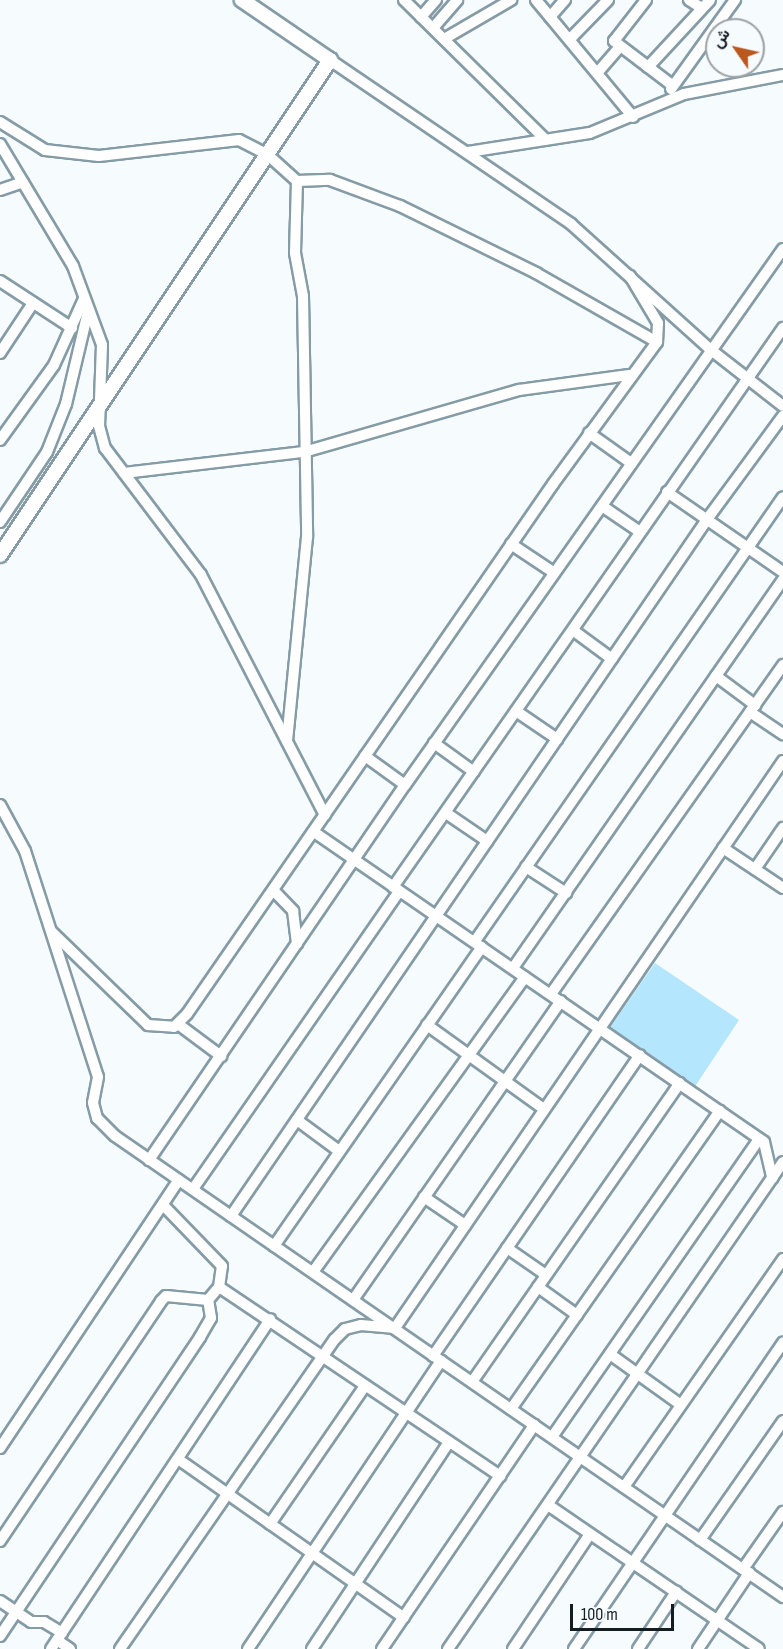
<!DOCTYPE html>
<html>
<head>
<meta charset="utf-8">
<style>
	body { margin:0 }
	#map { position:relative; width:783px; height:1649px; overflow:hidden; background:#f6fbfd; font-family:"Sofia Sans Condensed",Vazirmatn,sans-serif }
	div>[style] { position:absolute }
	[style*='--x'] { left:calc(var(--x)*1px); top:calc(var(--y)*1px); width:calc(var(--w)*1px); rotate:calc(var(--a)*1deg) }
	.green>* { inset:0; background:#b4e6fd }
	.roads { filter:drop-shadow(2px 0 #859ca6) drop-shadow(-2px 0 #859ca6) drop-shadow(0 2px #859ca6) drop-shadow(0 -2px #859ca6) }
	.minor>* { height:10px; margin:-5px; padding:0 5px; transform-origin:5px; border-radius:5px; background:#fff }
	.major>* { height:14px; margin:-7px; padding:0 7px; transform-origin:7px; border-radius:7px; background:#fff }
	span { translate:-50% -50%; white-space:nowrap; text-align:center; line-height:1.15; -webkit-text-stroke:6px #f6fbfd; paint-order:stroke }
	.north { position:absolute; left:705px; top:18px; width:60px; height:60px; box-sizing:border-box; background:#f6fbfd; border:2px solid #9ca2a5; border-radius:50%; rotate:304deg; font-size:16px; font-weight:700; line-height:24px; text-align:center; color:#141d21 }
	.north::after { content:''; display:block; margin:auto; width:21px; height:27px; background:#ba581d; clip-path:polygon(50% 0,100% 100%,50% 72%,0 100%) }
	.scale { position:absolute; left:570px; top:1604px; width:104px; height:27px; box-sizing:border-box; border:3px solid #141d21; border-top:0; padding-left:8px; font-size:18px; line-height:21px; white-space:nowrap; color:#141d21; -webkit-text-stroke:4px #f6fbfd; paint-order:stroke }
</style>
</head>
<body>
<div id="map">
	<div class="green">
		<i style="clip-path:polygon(655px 963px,739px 1020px,694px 1088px,609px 1029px)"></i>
	</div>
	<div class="roads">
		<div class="minor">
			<i style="--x:404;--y:0;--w:199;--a:44.6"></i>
			<i style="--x:536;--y:0;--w:152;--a:50.3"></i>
			<i style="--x:646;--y:0;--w:52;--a:128"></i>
			<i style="--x:614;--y:41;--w:74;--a:37.3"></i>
			<i style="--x:689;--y:0;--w:15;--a:32"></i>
			<i style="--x:421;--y:17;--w:23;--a:-49"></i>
			<i style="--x:550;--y:17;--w:23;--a:-49"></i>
			<i style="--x:433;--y:28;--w:37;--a:-49"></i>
			<i style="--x:571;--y:38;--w:53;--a:-45.8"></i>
			<i style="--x:444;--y:39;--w:78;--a:-30.2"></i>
			<i style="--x:330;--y:60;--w:292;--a:34.2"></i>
			<i style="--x:571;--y:224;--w:188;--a:42"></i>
			<i style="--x:711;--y:350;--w:91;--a:37.9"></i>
			<i style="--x:648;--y:67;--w:91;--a:-47.2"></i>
			<i style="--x:598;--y:72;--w:33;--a:-49"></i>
			<i style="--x:671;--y:89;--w:110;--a:-54.3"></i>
			<i style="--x:0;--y:122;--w:53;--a:31.9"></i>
			<i style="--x:45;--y:150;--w:54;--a:6.3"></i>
			<i style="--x:99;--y:156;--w:141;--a:-6.5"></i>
			<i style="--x:239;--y:140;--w:33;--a:27"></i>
			<i style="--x:268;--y:155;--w:39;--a:42"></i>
			<i style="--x:297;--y:181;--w:72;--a:91.6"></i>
			<i style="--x:295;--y:253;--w:44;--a:79.5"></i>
			<i style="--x:303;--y:296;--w:241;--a:89"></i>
			<i style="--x:307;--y:537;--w:204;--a:95.6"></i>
			<i style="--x:0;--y:144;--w:142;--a:59.1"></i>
			<i style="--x:73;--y:266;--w:84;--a:69.8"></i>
			<i style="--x:102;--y:345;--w:81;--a:92.1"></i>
			<i style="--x:99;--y:426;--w:23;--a:75"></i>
			<i style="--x:105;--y:448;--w:159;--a:52.9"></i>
			<i style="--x:201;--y:575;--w:270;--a:62.7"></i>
			<i style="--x:468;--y:152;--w:123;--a:-8.9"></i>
			<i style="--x:590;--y:133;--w:102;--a:-22.5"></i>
			<i style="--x:684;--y:94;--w:101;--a:-10.9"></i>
			<i style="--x:297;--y:181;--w:33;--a:-2"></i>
			<i style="--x:330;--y:180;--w:75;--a:20.4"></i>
			<i style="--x:400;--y:206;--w:152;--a:26.2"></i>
			<i style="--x:536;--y:273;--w:139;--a:29.7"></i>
			<i style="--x:0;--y:190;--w:24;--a:-19"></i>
			<i style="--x:0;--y:281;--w:86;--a:33.1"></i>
			<i style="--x:0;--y:353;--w:60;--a:-56.6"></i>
			<i style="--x:589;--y:433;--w:52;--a:35.5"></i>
			<i style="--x:0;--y:440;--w:92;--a:-54.2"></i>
			<i style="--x:54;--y:365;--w:72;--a:-65.6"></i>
			<i style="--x:124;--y:473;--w:181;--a:-6.7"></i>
			<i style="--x:304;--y:452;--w:224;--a:-16.1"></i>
			<i style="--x:519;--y:390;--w:111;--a:-7.8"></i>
			<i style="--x:667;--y:492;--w:141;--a:34.6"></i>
			<i style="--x:602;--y:506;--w:46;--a:34.4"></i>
			<i style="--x:0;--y:522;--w:84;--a:-56.1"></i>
			<i style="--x:47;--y:452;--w:52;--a:-68.4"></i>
			<i style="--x:66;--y:404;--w:95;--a:-76.6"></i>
			<i style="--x:511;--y:544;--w:50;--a:33.7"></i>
			<i style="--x:574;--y:631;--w:47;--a:36.4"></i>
			<i style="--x:716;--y:676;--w:49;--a:36.6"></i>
			<i style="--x:516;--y:711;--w:50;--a:34.3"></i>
			<i style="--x:750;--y:712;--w:40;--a:34"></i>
			<i style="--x:434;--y:743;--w:49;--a:35.9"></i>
			<i style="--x:365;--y:756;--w:49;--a:35.9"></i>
			<i style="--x:0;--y:805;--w:52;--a:61.5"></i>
			<i style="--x:25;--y:851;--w:237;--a:72.1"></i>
			<i style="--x:98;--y:1077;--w:26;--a:101"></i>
			<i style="--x:93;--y:1103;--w:16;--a:75"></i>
			<i style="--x:97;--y:1118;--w:25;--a:45"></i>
			<i style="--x:115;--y:1136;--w:812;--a:34.61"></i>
			<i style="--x:446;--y:813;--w:50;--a:34.3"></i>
			<i style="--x:314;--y:832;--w:546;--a:34.56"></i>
			<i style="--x:764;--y:1142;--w:37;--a:77"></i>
			<i style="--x:723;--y:848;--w:72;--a:33.7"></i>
			<i style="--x:526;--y:867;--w:48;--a:33"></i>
			<i style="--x:755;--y:869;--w:50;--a:-55.7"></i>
			<i style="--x:393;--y:887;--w:682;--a:-55.1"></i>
			<i style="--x:274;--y:891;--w:28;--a:46"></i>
			<i style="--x:293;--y:911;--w:33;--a:83"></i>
			<i style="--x:52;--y:932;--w:134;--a:44.1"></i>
			<i style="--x:148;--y:1025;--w:26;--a:4"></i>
			<i style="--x:174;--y:1027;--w:18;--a:-45"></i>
			<i style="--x:187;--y:1014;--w:644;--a:-55.37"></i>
			<i style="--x:553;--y:484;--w:176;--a:-53.8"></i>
			<i style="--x:657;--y:342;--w:19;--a:-87"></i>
			<i style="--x:658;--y:323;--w:55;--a:-120.8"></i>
			<i style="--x:475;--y:941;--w:540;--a:-55.25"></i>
			<i style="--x:513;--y:968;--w:473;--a:-55.2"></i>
			<i style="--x:551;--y:994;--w:403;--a:-54.8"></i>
			<i style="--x:178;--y:1024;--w:54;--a:36.7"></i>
			<i style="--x:427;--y:1025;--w:144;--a:35.7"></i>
			<i style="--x:297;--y:1120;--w:52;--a:36.4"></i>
			<i style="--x:149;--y:1160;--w:454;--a:-55.7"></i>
			<i style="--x:405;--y:785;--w:656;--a:-54.81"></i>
			<i style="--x:193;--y:1189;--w:362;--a:-55.3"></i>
			<i style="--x:424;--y:1197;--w:50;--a:34.3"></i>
			<i style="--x:231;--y:1216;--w:845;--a:-55.65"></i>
			<i style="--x:708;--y:518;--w:127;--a:-53.7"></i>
			<i style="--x:274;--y:1246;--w:364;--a:-55.2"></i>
			<i style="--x:507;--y:1248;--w:47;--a:34.7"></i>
			<i style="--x:313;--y:1272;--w:363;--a:-54.3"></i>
			<i style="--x:219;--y:1287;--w:339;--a:33.9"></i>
			<i style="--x:538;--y:1287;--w:48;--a:35.7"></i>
			<i style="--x:353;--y:1300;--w:364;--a:-55.2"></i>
			<i style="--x:610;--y:1354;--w:87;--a:35.7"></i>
			<i style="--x:433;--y:1356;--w:365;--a:-55.5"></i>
			<i style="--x:472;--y:1382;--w:364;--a:-55.2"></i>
			<i style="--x:511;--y:1409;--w:364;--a:-55"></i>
			<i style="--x:552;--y:1437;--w:363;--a:-55.2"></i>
			<i style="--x:0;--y:1448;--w:322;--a:-56.3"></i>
			<i style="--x:178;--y:1459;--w:276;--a:35.1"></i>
			<i style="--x:624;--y:1487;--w:278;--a:-55.1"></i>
			<i style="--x:548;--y:1505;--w:255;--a:34.3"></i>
			<i style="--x:270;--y:1524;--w:168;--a:-55.5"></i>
			<i style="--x:700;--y:1540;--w:145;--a:-55.1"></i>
			<i style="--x:0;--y:1541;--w:289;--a:-56.1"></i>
			<i style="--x:161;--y:1301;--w:7;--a:-45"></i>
			<i style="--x:166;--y:1296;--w:42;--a:5.4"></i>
			<i style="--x:208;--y:1300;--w:17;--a:-50"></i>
			<i style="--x:219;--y:1287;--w:21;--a:-82"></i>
			<i style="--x:222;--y:1266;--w:85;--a:-134"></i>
			<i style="--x:743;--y:1569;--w:70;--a:-54.9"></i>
			<i style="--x:0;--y:1601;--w:37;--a:34"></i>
			<i style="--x:31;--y:1622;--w:13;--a:0"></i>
			<i style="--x:44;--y:1622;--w:21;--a:31"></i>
			<i style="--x:0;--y:1636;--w:360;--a:-56.2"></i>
			<i style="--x:200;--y:1337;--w:22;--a:-60"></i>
			<i style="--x:211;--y:1318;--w:18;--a:-99"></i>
			<i style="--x:57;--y:1640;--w:16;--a:35"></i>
			<i style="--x:51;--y:1649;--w:396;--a:-56.4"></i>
			<i style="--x:120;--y:1649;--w:377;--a:-55.3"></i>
			<i style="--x:335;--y:1339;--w:14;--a:-45"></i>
			<i style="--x:345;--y:1329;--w:16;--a:-14"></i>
			<i style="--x:361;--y:1325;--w:34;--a:5"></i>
			<i style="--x:395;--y:1328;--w:687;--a:-55.62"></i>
			<i style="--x:248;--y:1649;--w:347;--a:-56.2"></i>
			<i style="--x:312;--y:1649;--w:248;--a:-56.5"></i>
			<i style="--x:382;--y:1649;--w:271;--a:-55.8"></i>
			<i style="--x:448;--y:1649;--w:591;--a:-55.48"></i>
			<i style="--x:513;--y:1649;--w:138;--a:-56.2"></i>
			<i style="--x:574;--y:1649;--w:371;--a:-55.7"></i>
			<i style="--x:638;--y:1649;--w:69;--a:-56.3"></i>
			<i style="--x:698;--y:1649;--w:92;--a:-56.1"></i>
		</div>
		<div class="major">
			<i style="--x:0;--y:555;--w:595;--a:-56.31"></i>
			<i style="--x:330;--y:60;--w:107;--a:-145.7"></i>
		</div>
	</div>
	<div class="north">ش</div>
	<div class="scale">100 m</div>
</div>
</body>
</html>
